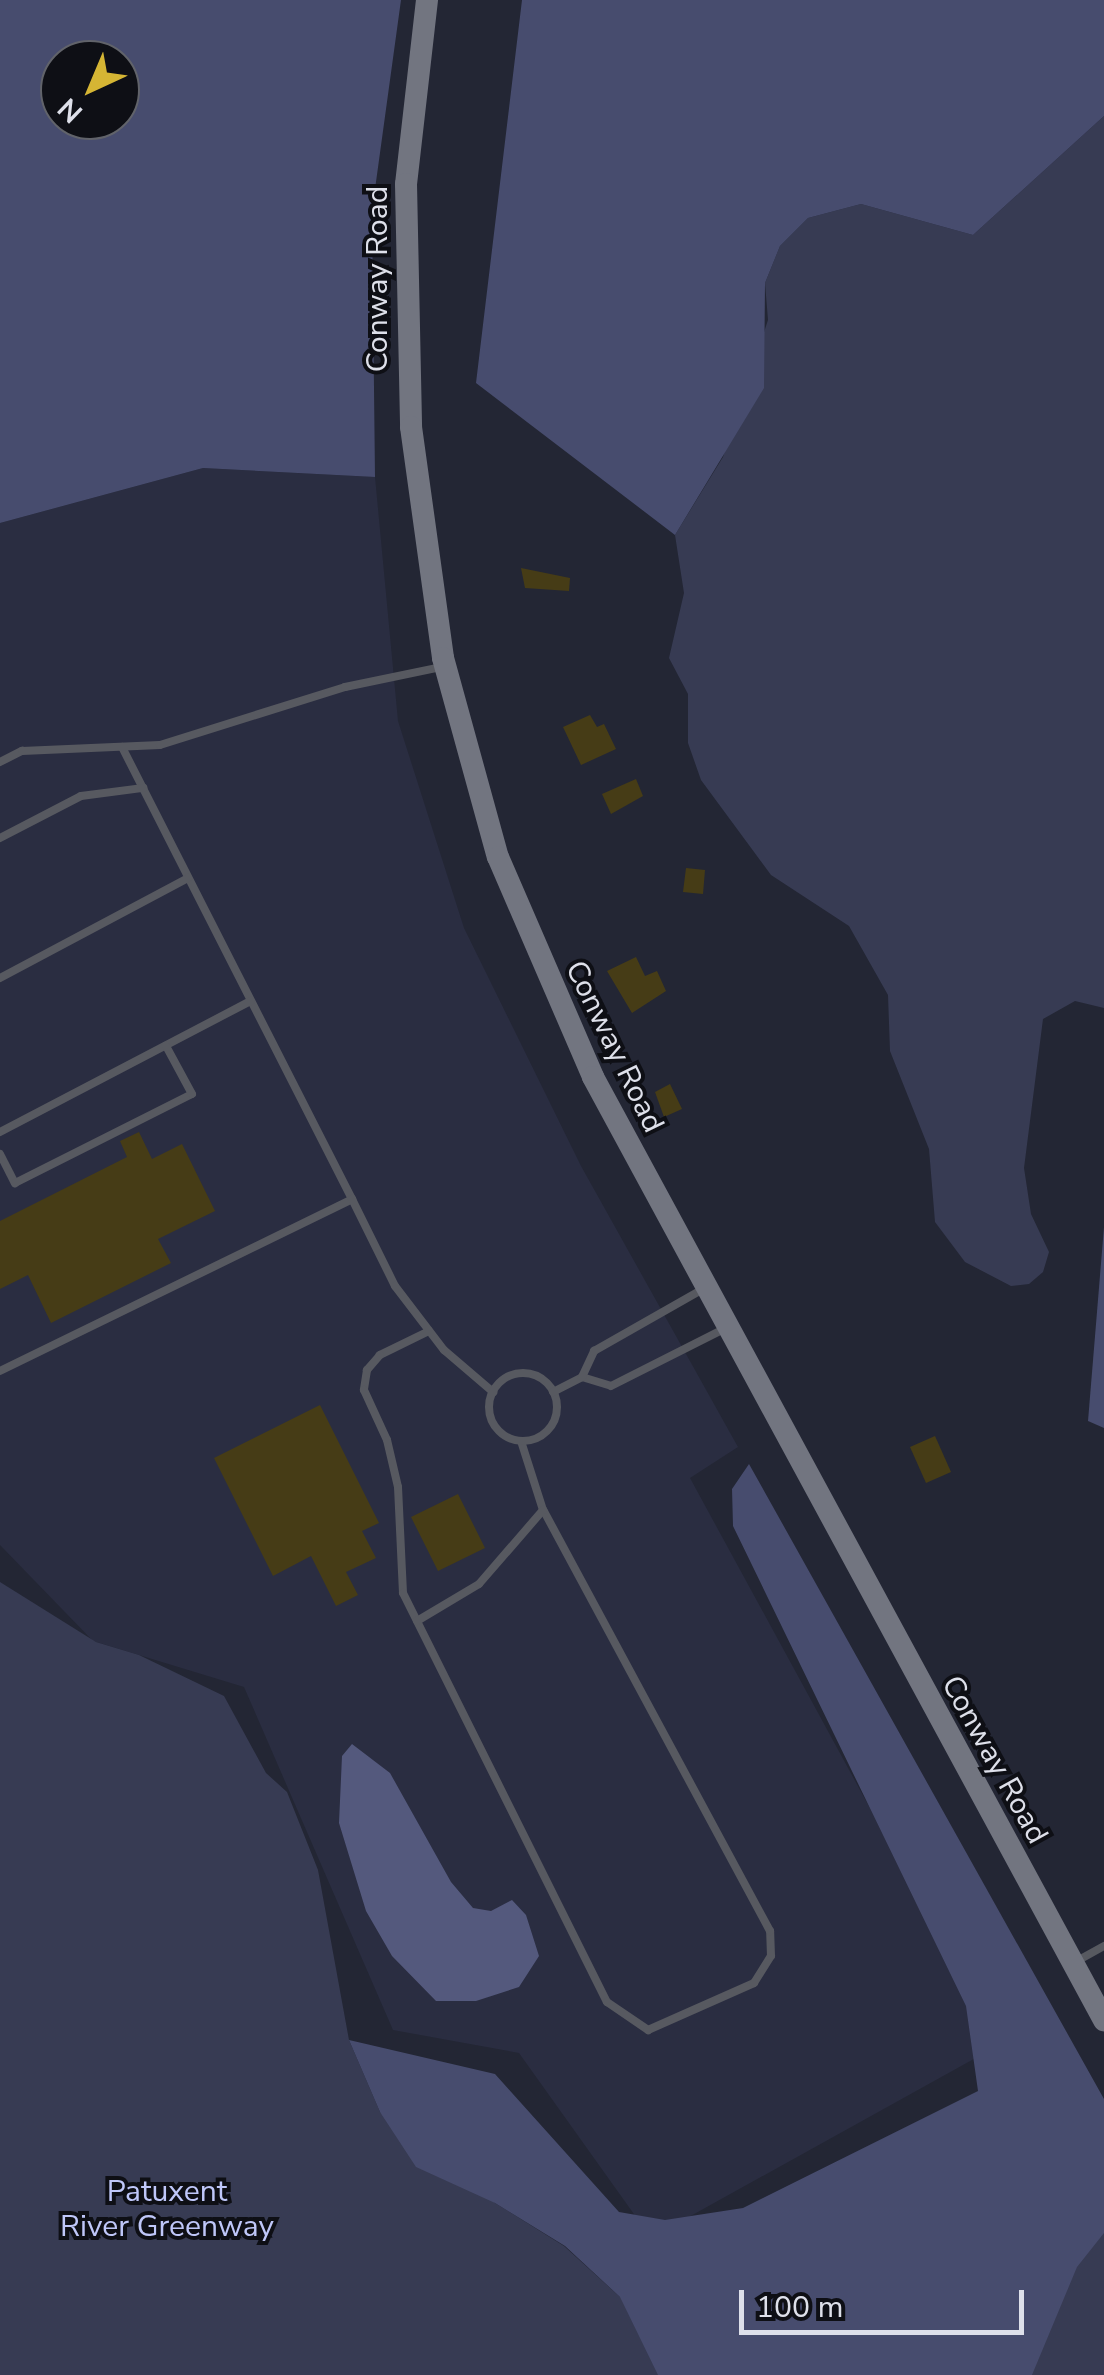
<!DOCTYPE html>
<html>
<head>
<meta charset="utf-8">
<style>
	body { margin:0 }
	#map { position:relative; width:1104px; height:2375px; overflow:hidden; background:#232634; font-family:"Nunito Sans",sans-serif }
	div>[style] { position:absolute }
	[style*='--x'] { left:calc(var(--x)*1px); top:calc(var(--y)*1px); width:calc(var(--w)*1px); rotate:calc(var(--a)*1deg) }
	.built>* { inset:0; background:#2a2d41 }
	.green>* { inset:0; background:#373b53 }
	.forest>* { inset:0; background:#474c6e }
	.water>* { inset:0; background:#54597d }
	.building>* { inset:0; background:#463c16 }
	.lane>* { height:8px; margin:-4px; padding:0 4px; transform-origin:4px; border-radius:4px; background:#575960 }
	.lane>.ring { margin:-4px; padding:0; box-sizing:content-box; background:none; border:8px solid #575960; border-radius:50% }
	.secondary>* { height:22px; margin:-11px; padding:0 11px; transform-origin:11px; border-radius:11px; background:#727580 }
	span { translate:-50% -50%; white-space:nowrap; text-align:center; line-height:1.15; -webkit-text-stroke:8px #0e0f15; paint-order:stroke }
	.street-label { font-size:30px; color:#dee0ea }
	.park-label { font-size:30px; color:#bfc7f9 }
	.north { position:absolute; left:40px; top:40px; width:100px; height:100px; box-sizing:border-box; background:#0e0f15; border:2px solid #61636a; border-radius:50%; rotate:224deg; font-size:28px; font-weight:700; line-height:40px; text-align:center; color:#dee0ea }
	.north::after { content:''; display:block; margin:auto; width:35px; height:45px; background:#d5b534; clip-path:polygon(50% 0,100% 100%,50% 72%,0 100%) }
	.scale { position:absolute; left:739px; top:2290px; width:285px; height:45px; box-sizing:border-box; border:5px solid #dee0ea; border-top:0; padding-left:12px; font-size:30px; line-height:35px; white-space:nowrap; color:#dee0ea; -webkit-text-stroke:8px #0e0f15; paint-order:stroke }
</style>
</head>
<body>
<div id="map">
	<div class="built">
		<i style="clip-path:polygon(203px 468px,375px 477px,398px 721px,464px 928px,581px 1166px,738px 1447px,690px 1478px,999px 2045px,651px 2238px,519px 2053px,393px 2030px,244px 1687px,93px 1641px,0 1545px,0 523px)"></i>
	</div>
	<div class="green">
		<i style="clip-path:polygon(1104px 116px,1104px 1008px,1075px 1001px,1043px 1019px,1024px 1168px,1031px 1214px,1049px 1252px,1043px 1272px,1029px 1284px,1011px 1286px,965px 1262px,935px 1222px,929px 1149px,890px 1051px,888px 995px,849px 926px,771px 875px,701px 780px,688px 743px,688px 694px,669px 658px,684px 593px,675px 535px,723px 457px,768px 320px,765px 283px,780px 246px,808px 218px,861px 204px,973px 235px)"></i>
		<i style="clip-path:polygon(0 1582px,96px 1642px,139px 1655px,224px 1696px,266px 1773px,287px 1792px,318px 1870px,349px 2040px,380px 2112px,495px 2203px,564px 2246px,620px 2297px,1104px 2130px,1104px 2375px,0 2375px)"></i>
	</div>
	<div class="forest">
		<i style="clip-path:polygon(evenodd,0 0,401px 0,372px 211px,375px 477px,203px 468px,0 523px,0 0,60px 60px,120px 60px,120px 120px,60px 120px,60px 60px)"></i>
		<i style="clip-path:polygon(522px 0,1104px 0,1104px 116px,973px 235px,861px 204px,808px 218px,780px 246px,765px 283px,764px 388px,675px 535px,476px 383px)"></i>
		<i style="clip-path:polygon(1104px 1227px,1104px 1428px,1088px 1421px)"></i>
		<i style="clip-path:polygon(749px 1464px,1104px 2099px,1104px 2233px,1077px 2267px,1032px 2375px,658px 2375px,620px 2297px,565px 2246px,495px 2203px,416px 2167px,380px 2112px,349px 2040px,495px 2074px,619px 2212px,665px 2220px,743px 2208px,978px 2091px,966px 2006px,733px 1526px,732px 1489px)"></i>
	</div>
	<div class="water">
		<i style="clip-path:polygon(352px 1744px,390px 1773px,451px 1882px,473px 1908px,491px 1911px,512px 1900px,526px 1915px,539px 1956px,519px 1987px,476px 2001px,436px 2001px,392px 1956px,366px 1911px,339px 1823px,342px 1756px)"></i>
	</div>
	<div class="building">
		<i style="clip-path:polygon(521px 568px,570px 578px,569px 591px,525px 588px)"></i>
		<i style="clip-path:polygon(590px 715px,597px 727px,604px 724px,616px 749px,581px 765px,563px 727px)"></i>
		<i style="clip-path:polygon(636px 779px,643px 796px,611px 814px,602px 794px)"></i>
		<i style="clip-path:polygon(686px 868px,705px 870px,703px 894px,683px 892px)"></i>
		<i style="clip-path:polygon(636px 957px,645px 976px,657px 971px,666px 991px,632px 1013px,607px 971px)"></i>
		<i style="clip-path:polygon(670px 1084px,682px 1109px,664px 1117px,655px 1092px)"></i>
		<i style="clip-path:polygon(139px 1132px,152px 1159px,182px 1144px,215px 1211px,158px 1239px,171px 1263px,51px 1323px,28px 1275px,0 1289px,0 1221px,127px 1157px,120px 1141px)"></i>
		<i style="clip-path:polygon(320px 1405px,379px 1523px,362px 1531px,376px 1558px,346px 1572px,358px 1595px,336px 1606px,311px 1556px,273px 1576px,214px 1458px)"></i>
		<i style="clip-path:polygon(935px 1436px,951px 1472px,926px 1483px,910px 1447px)"></i>
		<i style="clip-path:polygon(458px 1494px,485px 1548px,438px 1571px,411px 1517px)"></i>
	</div>
	<div class="lane">
		<i style="--x:122;--y:747;--w:507;--a:63.03"></i>
		<i style="--x:0;--y:762;--w:25;--a:-27"></i>
		<i style="--x:22;--y:751;--w:138;--a:-2.5"></i>
		<i style="--x:160;--y:745;--w:194;--a:-17.4"></i>
		<i style="--x:345;--y:687;--w:99;--a:-11.7"></i>
		<i style="--x:0;--y:838;--w:91;--a:-27.4"></i>
		<i style="--x:81;--y:796;--w:63;--a:-7.4"></i>
		<i style="--x:0;--y:978;--w:213;--a:-28"></i>
		<i style="--x:0;--y:1132;--w:283;--a:-27.6"></i>
		<i style="--x:0;--y:1154;--w:33;--a:63"></i>
		<i style="--x:15;--y:1183;--w:198;--a:-26.7"></i>
		<i style="--x:192;--y:1094;--w:55;--a:-118.4"></i>
		<i style="--x:429;--y:1331;--w:55;--a:153.9"></i>
		<i style="--x:380;--y:1355;--w:20;--a:131"></i>
		<i style="--x:367;--y:1370;--w:20;--a:99"></i>
		<i style="--x:364;--y:1390;--w:55;--a:65.3"></i>
		<i style="--x:387;--y:1440;--w:48;--a:76.8"></i>
		<i style="--x:398;--y:1487;--w:106;--a:87.3"></i>
		<i style="--x:403;--y:1593;--w:457;--a:63.5"></i>
		<i style="--x:607;--y:2002;--w:50;--a:34.3"></i>
		<i style="--x:648;--y:2030;--w:116;--a:-23.9"></i>
		<i style="--x:754;--y:1983;--w:32;--a:-58"></i>
		<i style="--x:771;--y:1956;--w:25;--a:-92"></i>
		<i style="--x:770;--y:1931;--w:478;--a:-118.3"></i>
		<i style="--x:543;--y:1510;--w:72;--a:-107.7"></i>
		<i style="--x:0;--y:1371;--w:392;--a:-26"></i>
		<i style="--x:352;--y:1199;--w:97;--a:63.7"></i>
		<i style="--x:395;--y:1286;--w:81;--a:52.6"></i>
		<i style="--x:444;--y:1350;--w:65;--a:40.6"></i>
		<i class="ring" style="left:489px;top:1373px;width:60px;height:60px"></i>
		<i style="--x:582;--y:1377;--w:30;--a:17"></i>
		<i style="--x:611;--y:1386;--w:129;--a:-26.8"></i>
		<i style="--x:553;--y:1392;--w:33;--a:-27"></i>
		<i style="--x:582;--y:1377;--w:29;--a:-65"></i>
		<i style="--x:594;--y:1351;--w:128;--a:-29.6"></i>
		<i style="--x:417;--y:1621;--w:72;--a:-30.8"></i>
		<i style="--x:479;--y:1584;--w:98;--a:-49.1"></i>
		<i style="--x:1077;--y:1961;--w:31;--a:-29"></i>
	</div>
	<div class="secondary">
		<i style="--x:427;--y:0;--w:185;--a:96.5"></i>
		<i style="--x:406;--y:184;--w:243;--a:88.8"></i>
		<i style="--x:411;--y:427;--w:233;--a:82.1"></i>
		<i style="--x:443;--y:658;--w:206;--a:74.6"></i>
		<i style="--x:498;--y:857;--w:240;--a:66.6"></i>
		<i style="--x:593;--y:1077;--w:1073;--a:61.55"></i>
	</div>
	<div class="street-label">
		<span style="left:378px;top:279px;rotate:-90deg">Conway Road</span>
		<span style="left:614px;top:1047px;rotate:64deg">Conway Road</span>
		<span style="left:994px;top:1760px;rotate:61deg">Conway Road</span>
	</div>
	<div class="park-label">
		<span style="left:167px;top:2209px">Patuxent<br>River Greenway</span>
	</div>
	<div class="north">N</div>
	<div class="scale">100 m</div>
</div>
</body>
</html>
